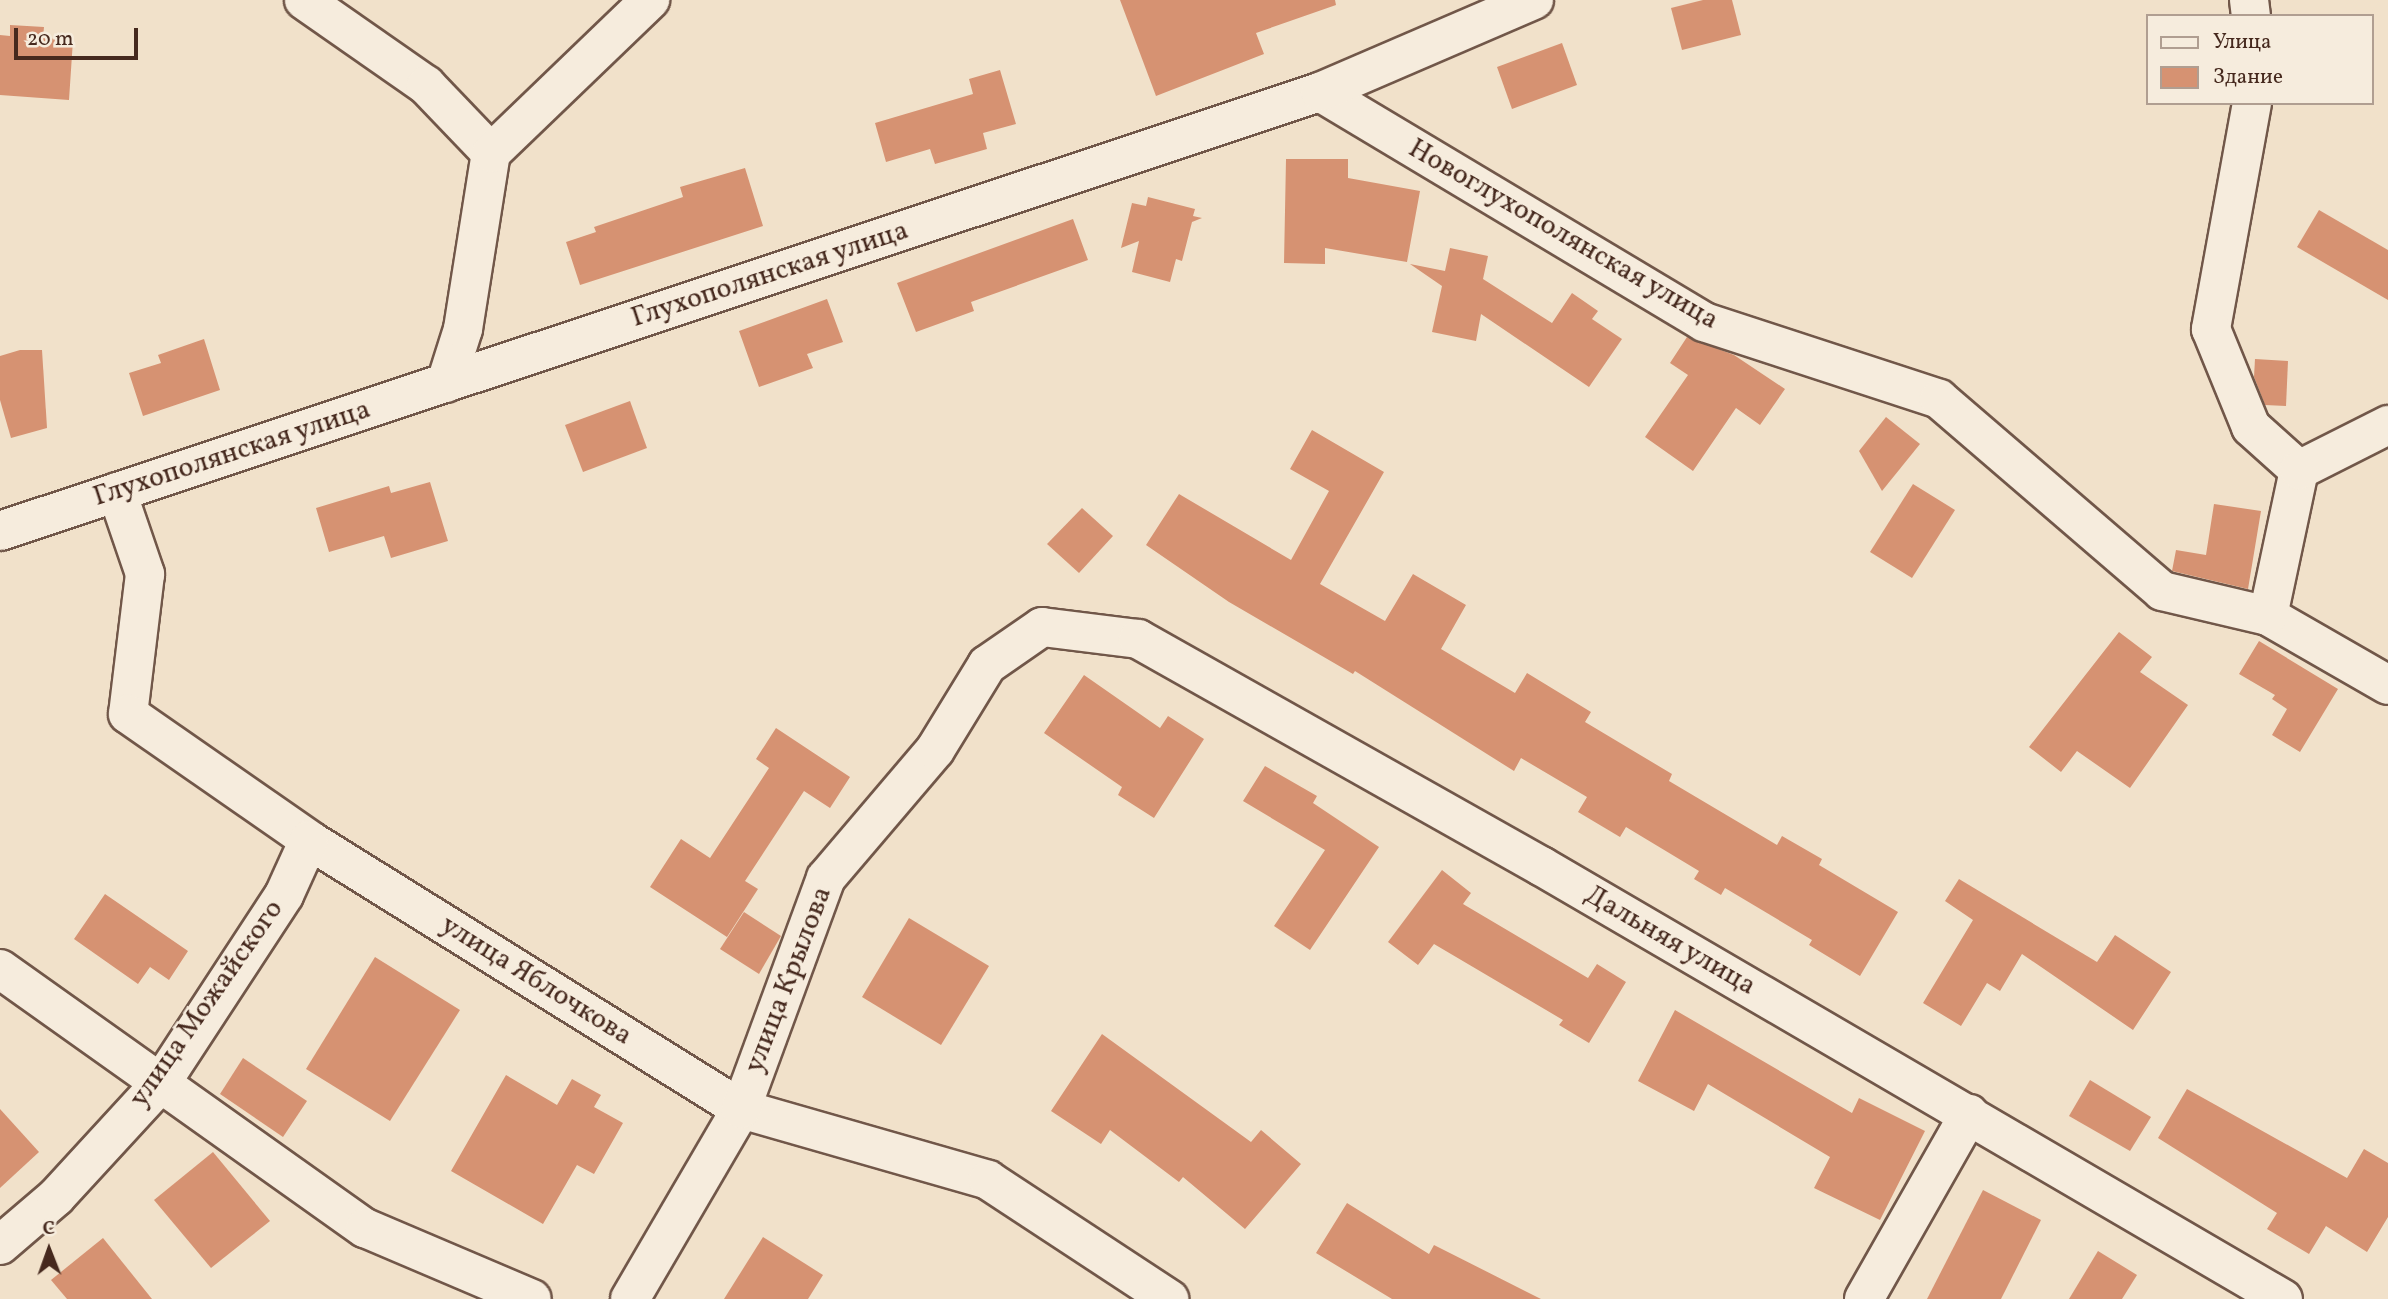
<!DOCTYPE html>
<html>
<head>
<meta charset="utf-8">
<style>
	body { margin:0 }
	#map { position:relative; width:2388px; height:1299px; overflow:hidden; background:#f1e1ca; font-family:Vollkorn,serif }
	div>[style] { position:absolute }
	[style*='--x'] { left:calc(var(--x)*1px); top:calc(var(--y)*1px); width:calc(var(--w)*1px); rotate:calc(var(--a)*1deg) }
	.building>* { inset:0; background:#d69272 }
	.roads { filter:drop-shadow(2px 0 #715749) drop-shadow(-2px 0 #715749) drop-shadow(0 2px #715749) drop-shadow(0 -2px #715749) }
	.street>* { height:38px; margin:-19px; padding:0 19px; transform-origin:19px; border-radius:19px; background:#f6ecdd }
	span { translate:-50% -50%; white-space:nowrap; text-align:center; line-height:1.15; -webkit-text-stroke:5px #f6ecdd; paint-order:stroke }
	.street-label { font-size:28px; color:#46291e }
	.legend { position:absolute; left:2146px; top:14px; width:228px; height:91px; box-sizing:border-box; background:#f6ecdd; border:2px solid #b09e91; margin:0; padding:9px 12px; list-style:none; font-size:21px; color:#46291e }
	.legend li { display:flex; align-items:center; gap:14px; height:35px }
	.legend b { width:35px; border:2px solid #b09e91 }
	.north { position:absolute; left:14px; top:1215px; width:70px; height:70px; -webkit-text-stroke:5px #f6ecdd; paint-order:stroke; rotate:359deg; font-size:19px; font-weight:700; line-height:28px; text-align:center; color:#46291e }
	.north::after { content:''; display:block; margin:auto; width:24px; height:32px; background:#46291e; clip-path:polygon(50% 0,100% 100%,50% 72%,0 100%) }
	.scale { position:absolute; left:14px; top:28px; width:124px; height:32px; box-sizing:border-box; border:4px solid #46291e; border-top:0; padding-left:9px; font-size:21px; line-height:24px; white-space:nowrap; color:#46291e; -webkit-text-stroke:5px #f6ecdd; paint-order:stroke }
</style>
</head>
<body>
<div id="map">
	<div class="building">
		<i style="clip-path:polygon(1120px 0,1335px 0,1336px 5px,1256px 33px,1264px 54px,1156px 96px)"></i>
		<i style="clip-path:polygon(1703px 0,1732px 0,1741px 35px,1682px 50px,1671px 8px)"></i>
		<i style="clip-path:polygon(10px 25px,44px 27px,43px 38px,73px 40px,69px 100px,0 95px,0 35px,10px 36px)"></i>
		<i style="clip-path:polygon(1562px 43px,1577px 85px,1512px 109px,1497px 67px)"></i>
		<i style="clip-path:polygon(1000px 70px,1016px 124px,983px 133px,987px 149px,935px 164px,930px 149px,886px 162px,875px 123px,973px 94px,969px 79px)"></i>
		<i style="clip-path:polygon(1286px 159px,1348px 159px,1348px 178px,1420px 191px,1407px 262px,1325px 248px,1325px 264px,1284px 263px)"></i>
		<i style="clip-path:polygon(745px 168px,763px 226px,580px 285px,566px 242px,596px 232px,594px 227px,683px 197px,680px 187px)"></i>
		<i style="clip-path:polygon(1148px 197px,1195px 209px,1193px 216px,1202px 218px,1192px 222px,1182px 261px,1176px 259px,1170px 282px,1132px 272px,1139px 241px,1121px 248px,1132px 203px,1146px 206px)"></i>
		<i style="clip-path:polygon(2319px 210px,2388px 250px,2388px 300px,2297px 247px)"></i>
		<i style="clip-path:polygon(1073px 219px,1088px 260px,971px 302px,974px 311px,916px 332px,897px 283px)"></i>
		<i style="clip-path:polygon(1450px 248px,1488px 256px,1483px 279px,1552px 323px,1572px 293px,1598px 311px,1592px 319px,1622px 339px,1589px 387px,1481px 314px,1476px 341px,1432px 332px,1442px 286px,1410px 264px,1445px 271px)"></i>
		<i style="clip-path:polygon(827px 299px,843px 342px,807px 354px,813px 368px,759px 387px,739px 331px)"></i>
		<i style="clip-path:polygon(1687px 337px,1734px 355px,1785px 389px,1760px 425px,1736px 408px,1693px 471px,1645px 437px,1688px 375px,1670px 363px)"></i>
		<i style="clip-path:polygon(204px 339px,220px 390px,143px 416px,129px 373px,161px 363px,158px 355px)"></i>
		<i style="clip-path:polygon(20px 350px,42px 350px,47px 428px,11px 438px,0 400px,0 356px)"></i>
		<i style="clip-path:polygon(2255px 359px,2288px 361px,2286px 406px,2265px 405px,2254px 377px)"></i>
		<i style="clip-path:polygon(630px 401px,647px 448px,583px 472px,565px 425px)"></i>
		<i style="clip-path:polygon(1886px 417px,1920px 444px,1882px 491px,1859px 451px)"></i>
		<i style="clip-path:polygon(1312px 430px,1384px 472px,1320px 584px,1385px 621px,1413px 574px,1466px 605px,1441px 649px,1515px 693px,1527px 673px,1591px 712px,1585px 722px,1672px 774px,1669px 781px,1777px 845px,1782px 836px,1822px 859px,1819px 865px,1898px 912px,1860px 976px,1809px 945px,1812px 940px,1725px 888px,1721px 895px,1694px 879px,1699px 871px,1626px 827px,1620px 837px,1578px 812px,1587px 797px,1521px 758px,1514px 771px,1355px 671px,1353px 674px,1229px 602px,1146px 545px,1179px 494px,1291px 560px,1329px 491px,1290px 469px)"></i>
		<i style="clip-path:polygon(430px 482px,448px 541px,391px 558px,384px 536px,329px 552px,316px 508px,389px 486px,391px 493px)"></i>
		<i style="clip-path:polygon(1913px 484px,1955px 510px,1912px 578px,1870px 552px)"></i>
		<i style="clip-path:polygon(2214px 504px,2261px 511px,2248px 589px,2172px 571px,2176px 550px,2206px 555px)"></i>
		<i style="clip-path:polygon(1082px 508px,1113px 536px,1079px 573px,1047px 544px)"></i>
		<i style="clip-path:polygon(2119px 632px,2152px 657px,2140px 672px,2188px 705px,2130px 788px,2077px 751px,2061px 772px,2029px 747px)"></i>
		<i style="clip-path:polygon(2259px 641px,2338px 689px,2300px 752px,2272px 735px,2287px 709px,2272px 699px,2275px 695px,2239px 674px)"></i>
		<i style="clip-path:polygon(1084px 675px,1160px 728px,1168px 716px,1204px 739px,1154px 818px,1118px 795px,1122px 787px,1044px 733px)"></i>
		<i style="clip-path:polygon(776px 728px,850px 777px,830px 808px,804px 791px,745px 881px,758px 889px,727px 937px,650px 887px,681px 839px,710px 858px,769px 768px,756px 759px)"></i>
		<i style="clip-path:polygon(1265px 766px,1317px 796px,1313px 803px,1379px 847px,1310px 950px,1274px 926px,1325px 850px,1243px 801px)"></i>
		<i style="clip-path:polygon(1442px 870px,1471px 893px,1463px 904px,1588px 978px,1597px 964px,1626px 982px,1589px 1043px,1559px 1025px,1563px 1020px,1434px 944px,1418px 965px,1388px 942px)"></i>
		<i style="clip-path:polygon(1959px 879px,2097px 962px,2115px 935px,2171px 972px,2133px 1030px,2022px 954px,2000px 991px,1987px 983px,1961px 1026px,1923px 1003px,1973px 920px,1945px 901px)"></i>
		<i style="clip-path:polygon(105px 894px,188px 951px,169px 980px,150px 967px,138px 984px,74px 939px)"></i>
		<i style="clip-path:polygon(744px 912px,781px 936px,759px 974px,720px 949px)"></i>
		<i style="clip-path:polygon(909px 918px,989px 966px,941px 1045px,862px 997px)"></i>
		<i style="clip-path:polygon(375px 957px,460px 1010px,390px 1121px,306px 1069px)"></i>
		<i style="clip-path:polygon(1675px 1010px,1852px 1113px,1859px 1098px,1925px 1131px,1880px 1220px,1814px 1188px,1830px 1157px,1708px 1084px,1694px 1111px,1638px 1081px)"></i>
		<i style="clip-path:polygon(1102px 1034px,1251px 1142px,1261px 1130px,1301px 1164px,1245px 1229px,1183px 1177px,1179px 1182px,1110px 1130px,1101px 1144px,1051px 1111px)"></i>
		<i style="clip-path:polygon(243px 1058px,307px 1101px,283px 1137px,220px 1094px)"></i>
		<i style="clip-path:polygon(506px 1075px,557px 1105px,572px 1079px,601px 1095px,594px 1107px,623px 1123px,594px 1174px,577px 1165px,543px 1224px,451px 1171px)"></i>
		<i style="clip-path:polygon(2090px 1080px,2151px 1117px,2130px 1151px,2069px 1116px)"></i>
		<i style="clip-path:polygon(2187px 1089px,2347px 1178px,2364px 1149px,2388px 1163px,2388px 1217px,2367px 1252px,2326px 1226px,2309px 1254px,2267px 1229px,2277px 1213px,2158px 1138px)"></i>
		<i style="clip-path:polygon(0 1109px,39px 1152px,0 1188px)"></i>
		<i style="clip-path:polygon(213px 1152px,270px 1221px,211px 1268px,154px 1200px)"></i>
		<i style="clip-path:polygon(1983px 1190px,2041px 1220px,2001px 1299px,1927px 1299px)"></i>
		<i style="clip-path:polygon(1347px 1203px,1429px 1254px,1434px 1245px,1541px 1299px,1392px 1299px,1316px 1253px)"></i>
		<i style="clip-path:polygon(763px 1237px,823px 1275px,808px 1299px,724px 1299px)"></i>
		<i style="clip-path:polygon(103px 1238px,152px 1299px,67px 1299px,51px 1280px)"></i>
		<i style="clip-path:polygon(2098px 1251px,2137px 1275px,2122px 1299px,2069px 1299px)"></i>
	</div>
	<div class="roads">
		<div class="street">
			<i style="--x:304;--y:0;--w:149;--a:34.9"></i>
			<i style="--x:426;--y:85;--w:94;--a:46.3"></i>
			<i style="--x:2249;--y:0;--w:16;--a:83"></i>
			<i style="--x:1320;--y:92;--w:448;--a:30.9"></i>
			<i style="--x:1704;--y:322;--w:247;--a:18.1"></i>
			<i style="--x:1939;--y:399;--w:294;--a:40.7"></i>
			<i style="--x:2162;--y:591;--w:109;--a:13.3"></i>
			<i style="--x:2268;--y:616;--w:138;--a:29.9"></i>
			<i style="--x:2252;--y:103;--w:230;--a:100.3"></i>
			<i style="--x:2211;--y:329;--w:106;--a:67.8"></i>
			<i style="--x:2251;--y:427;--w:64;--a:41.9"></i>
			<i style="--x:446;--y:383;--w:57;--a:-72.5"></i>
			<i style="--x:463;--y:329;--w:178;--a:-81"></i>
			<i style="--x:491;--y:153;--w:221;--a:-43.9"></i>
			<i style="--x:117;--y:492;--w:87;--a:71.1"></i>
			<i style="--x:145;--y:574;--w:141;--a:96.9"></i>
			<i style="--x:128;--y:714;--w:221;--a:34.8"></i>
			<i style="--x:309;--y:840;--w:509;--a:31.91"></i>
			<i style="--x:741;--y:1109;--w:257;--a:16"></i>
			<i style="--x:988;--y:1180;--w:217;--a:33.3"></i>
			<i style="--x:0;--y:531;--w:1391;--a:-18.4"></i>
			<i style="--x:1320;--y:92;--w:233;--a:-23.3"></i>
			<i style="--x:2268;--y:616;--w:149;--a:-78"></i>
			<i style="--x:2299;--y:470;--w:100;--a:-26.8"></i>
			<i style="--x:0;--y:969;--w:448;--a:35.4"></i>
			<i style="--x:365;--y:1228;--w:181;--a:23"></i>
			<i style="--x:0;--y:1245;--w:74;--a:-40.6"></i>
			<i style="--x:56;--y:1197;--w:155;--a:-47.4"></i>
			<i style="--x:161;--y:1083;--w:225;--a:-56.8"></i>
			<i style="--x:284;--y:895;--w:60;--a:-65.6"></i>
			<i style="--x:630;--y:1299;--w:220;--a:-59.7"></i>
			<i style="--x:741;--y:1109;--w:246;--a:-69.8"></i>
			<i style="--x:826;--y:878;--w:168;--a:-49.6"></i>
			<i style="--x:935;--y:750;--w:100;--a:-58.5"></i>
			<i style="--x:987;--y:665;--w:67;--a:-34.6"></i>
			<i style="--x:1042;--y:627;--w:97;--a:7.1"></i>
			<i style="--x:1138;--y:639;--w:463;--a:29.4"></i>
			<i style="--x:1541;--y:866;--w:859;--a:30.27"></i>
			<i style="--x:1864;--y:1299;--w:213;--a:-60.4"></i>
		</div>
	</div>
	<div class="street-label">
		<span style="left:1563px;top:235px;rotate:30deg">Новоглухополянская улица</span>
		<span style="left:770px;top:275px;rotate:-18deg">Глухополянская улица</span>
		<span style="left:232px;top:454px;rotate:-18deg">Глухополянская улица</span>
		<span style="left:1670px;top:941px;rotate:30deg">Дальняя улица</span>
		<span style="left:789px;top:980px;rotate:-69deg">улица Крылова</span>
		<span style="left:536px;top:981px;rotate:32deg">улица Яблочкова</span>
		<span style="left:207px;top:1004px;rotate:-55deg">улица Можайского</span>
	</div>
	<ul class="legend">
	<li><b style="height:9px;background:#f6ecdd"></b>Улица</li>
	<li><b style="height:19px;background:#d69272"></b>Здание</li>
	</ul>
	<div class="north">С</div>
	<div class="scale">20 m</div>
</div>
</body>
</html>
